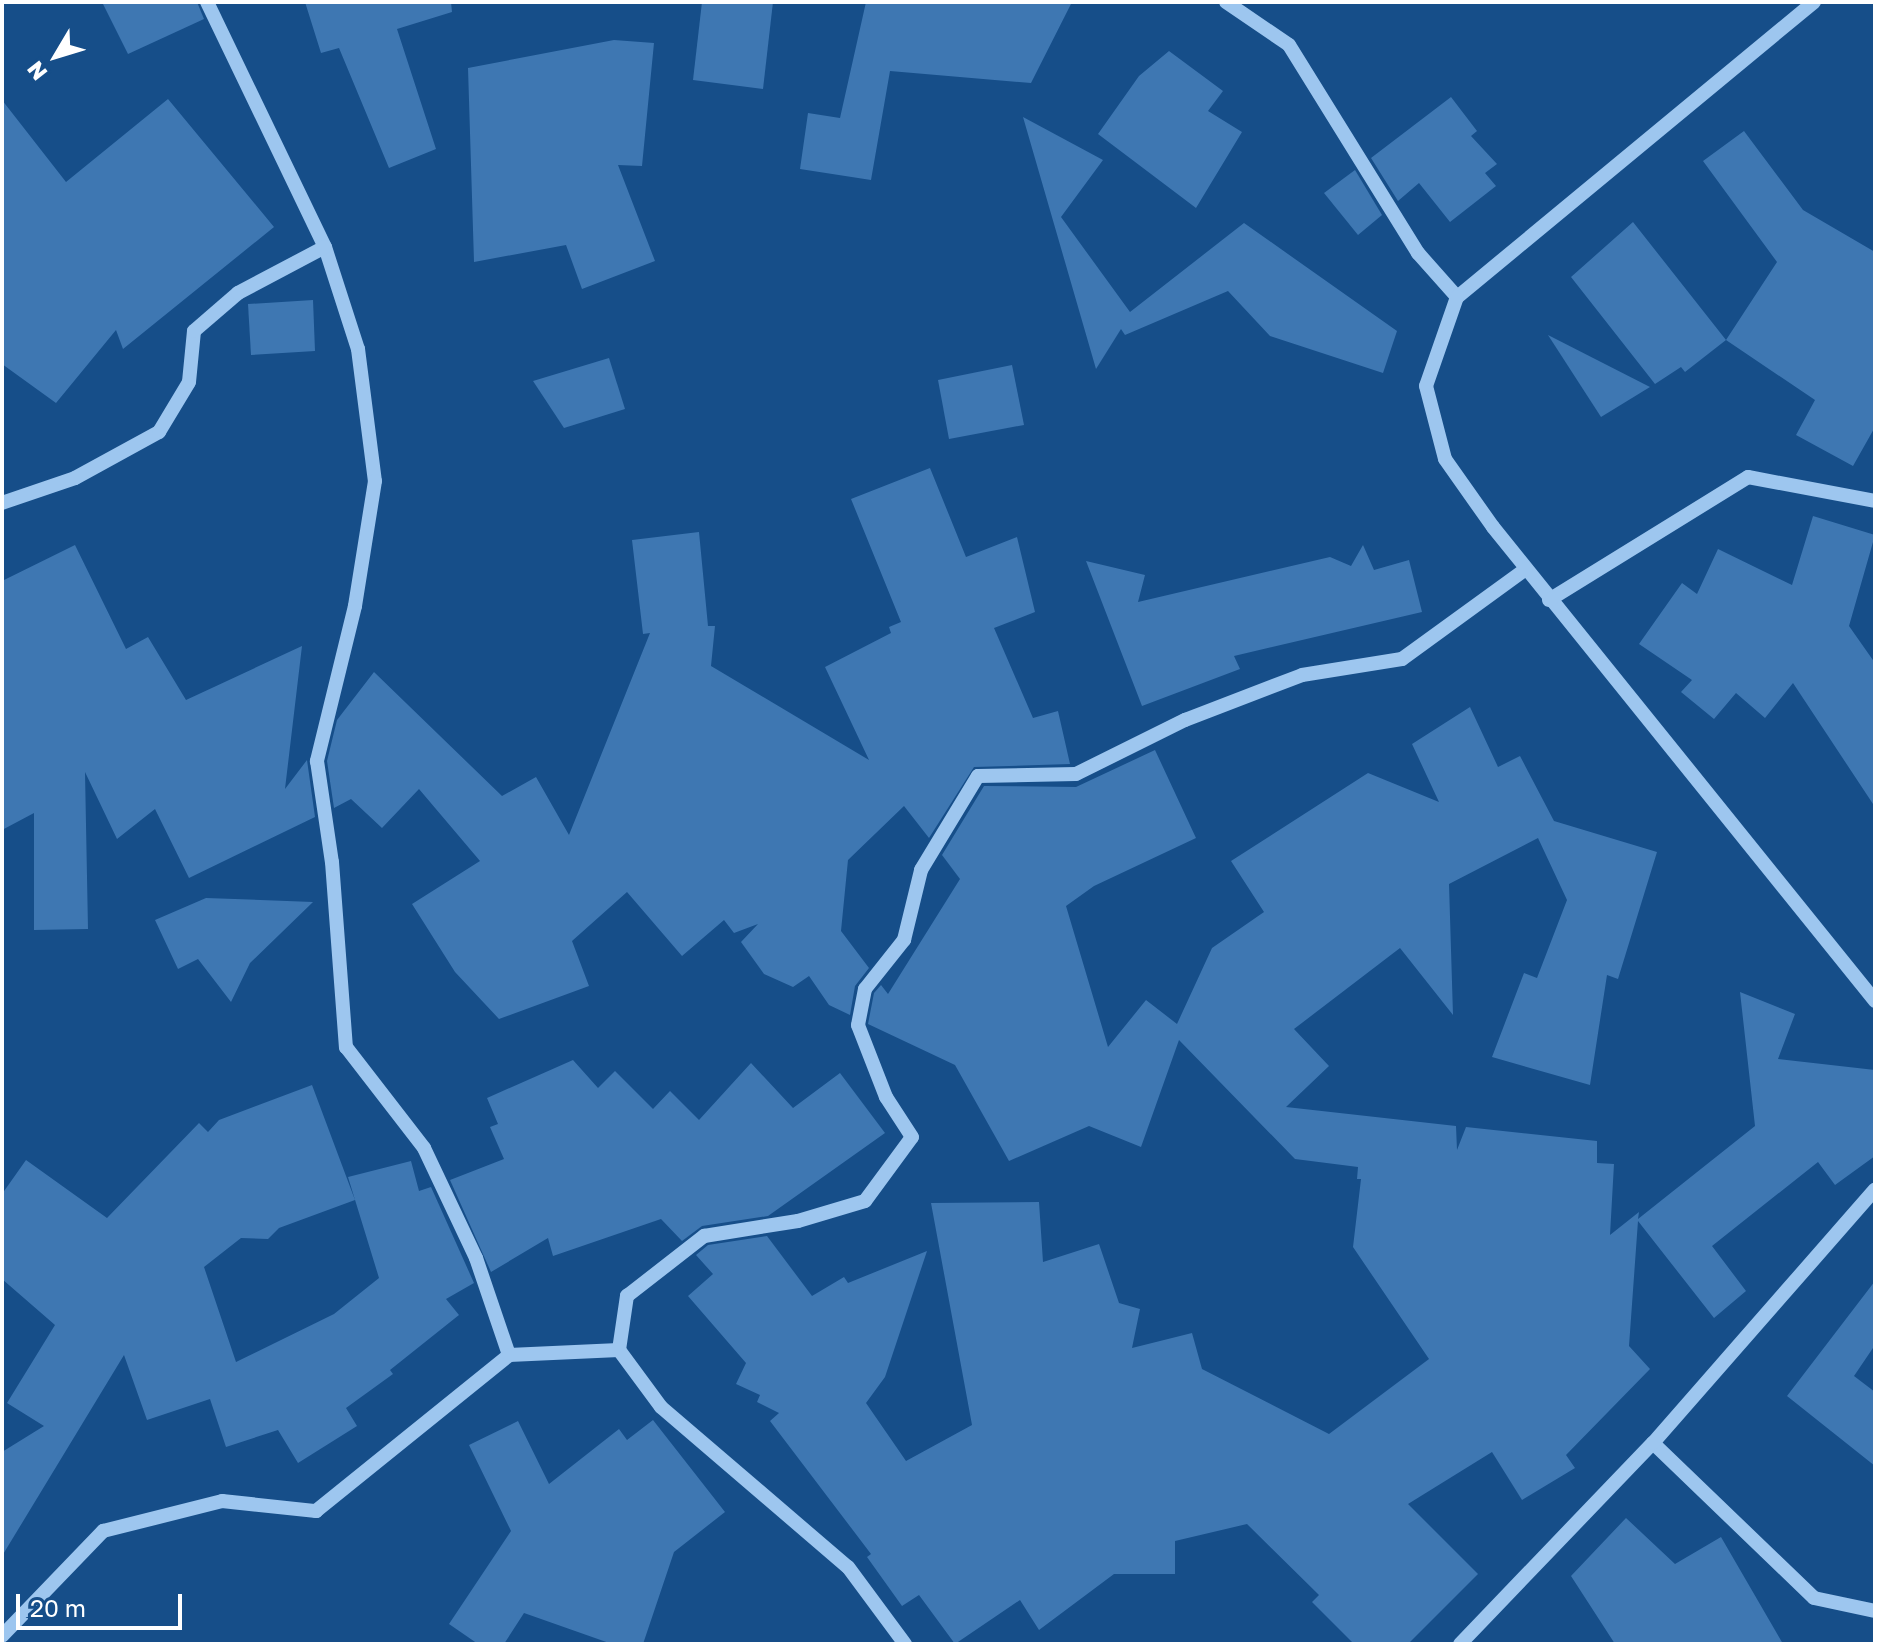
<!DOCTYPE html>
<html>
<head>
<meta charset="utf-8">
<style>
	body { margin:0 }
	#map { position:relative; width:1877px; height:1646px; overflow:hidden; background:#164e89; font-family:"Golos Text",sans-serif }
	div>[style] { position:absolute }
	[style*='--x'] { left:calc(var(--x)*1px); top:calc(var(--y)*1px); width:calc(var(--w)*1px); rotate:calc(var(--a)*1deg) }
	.building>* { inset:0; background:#3e77b2 }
	.minor>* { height:14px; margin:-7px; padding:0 7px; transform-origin:7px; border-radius:7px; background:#9dc6ef }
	span { translate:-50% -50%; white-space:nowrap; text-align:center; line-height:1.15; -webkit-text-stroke:6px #164e89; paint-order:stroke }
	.frame { position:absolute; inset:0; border:4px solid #fff; pointer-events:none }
	.north { position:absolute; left:16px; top:16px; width:80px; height:80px; -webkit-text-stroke:6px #164e89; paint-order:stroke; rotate:232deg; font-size:22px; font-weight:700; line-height:32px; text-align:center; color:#fff }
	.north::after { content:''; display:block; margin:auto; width:28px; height:36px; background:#fff; clip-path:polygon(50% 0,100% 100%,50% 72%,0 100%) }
	.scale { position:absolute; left:16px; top:1594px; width:166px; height:36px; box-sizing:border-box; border:4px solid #fff; border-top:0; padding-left:10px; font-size:24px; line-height:28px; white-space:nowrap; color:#fff; -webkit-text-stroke:6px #164e89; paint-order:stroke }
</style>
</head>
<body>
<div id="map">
	<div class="building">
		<i style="clip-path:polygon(102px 2px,197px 2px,204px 19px,128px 54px)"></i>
		<i style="clip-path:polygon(305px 2px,451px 2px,452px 12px,397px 29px,436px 149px,389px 168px,339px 48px,321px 53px)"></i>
		<i style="clip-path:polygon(702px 2px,773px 2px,763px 89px,693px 80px)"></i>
		<i style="clip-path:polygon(866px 2px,1072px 2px,1031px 83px,890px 71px,871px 180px,800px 169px,808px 113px,840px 118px)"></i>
		<i style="clip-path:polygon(614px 40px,654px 43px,642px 166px,618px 165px,655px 261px,582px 289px,566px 245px,474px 262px,468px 68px)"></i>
		<i style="clip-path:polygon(1169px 51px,1223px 91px,1208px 111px,1242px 132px,1196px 208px,1098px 134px,1139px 76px)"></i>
		<i style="clip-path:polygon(1451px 97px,1477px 131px,1471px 136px,1497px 164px,1485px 173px,1496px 186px,1450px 222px,1419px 183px,1398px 201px,1371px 158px)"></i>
		<i style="clip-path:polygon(168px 99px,274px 227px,123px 349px,116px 330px,56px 403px,2px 364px,2px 100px,66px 182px)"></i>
		<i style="clip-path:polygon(1023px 117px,1103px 160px,1061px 217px,1130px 312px,1244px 223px,1397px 331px,1383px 373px,1270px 336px,1228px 291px,1125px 335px,1121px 329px,1096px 369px)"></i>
		<i style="clip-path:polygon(1744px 131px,1803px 210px,1875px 252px,1875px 427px,1853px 466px,1796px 435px,1815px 400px,1726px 340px,1777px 262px,1703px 161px)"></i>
		<i style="clip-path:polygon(1355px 170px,1382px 215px,1358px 235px,1324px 193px)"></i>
		<i style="clip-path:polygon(1633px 222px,1726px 340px,1685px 372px,1681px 367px,1655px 384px,1571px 277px)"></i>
		<i style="clip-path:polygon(313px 300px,315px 351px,251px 355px,248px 304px)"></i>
		<i style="clip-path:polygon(1548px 335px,1650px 387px,1601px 417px)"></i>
		<i style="clip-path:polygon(609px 358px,625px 409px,564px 428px,533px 381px)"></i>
		<i style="clip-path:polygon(1012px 365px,1024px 425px,949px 439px,938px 380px)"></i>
		<i style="clip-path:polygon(930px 468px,966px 557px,1017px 537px,1035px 612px,994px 628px,1033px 718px,1058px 711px,1070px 764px,974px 767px,929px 838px,904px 806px,848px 860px,841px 931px,869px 968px,855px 986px,850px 1015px,829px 1005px,809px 976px,793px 987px,764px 974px,741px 942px,758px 924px,734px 933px,724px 920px,682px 956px,627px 892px,572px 941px,589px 986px,499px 1019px,455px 972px,412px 904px,480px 861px,419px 789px,382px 828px,351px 799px,334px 808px,327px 761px,337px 720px,374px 672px,502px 796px,536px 777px,569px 835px,650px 633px,643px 634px,632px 540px,699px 532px,708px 626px,715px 626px,711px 666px,869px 760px,825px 667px,891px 633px,889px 627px,901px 622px,851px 499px)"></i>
		<i style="clip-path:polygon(1813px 516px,1875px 535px,1849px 626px,1875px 663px,1875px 807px,1793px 683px,1765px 718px,1736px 693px,1714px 719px,1681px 692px,1692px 680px,1639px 644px,1682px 583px,1697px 594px,1718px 549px,1792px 585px)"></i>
		<i style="clip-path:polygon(75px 545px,126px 649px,148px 637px,186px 700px,302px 646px,285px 789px,307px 760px,315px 817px,189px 878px,155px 809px,117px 839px,85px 772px,88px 929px,34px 930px,34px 813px,2px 830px,2px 581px)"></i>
		<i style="clip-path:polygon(1363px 545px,1374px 570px,1409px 560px,1422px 612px,1234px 656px,1240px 669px,1142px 706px,1086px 561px,1145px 575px,1138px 602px,1330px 557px,1351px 566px)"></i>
		<i style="clip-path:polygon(1470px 707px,1498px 767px,1520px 756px,1554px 821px,1657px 852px,1618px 979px,1607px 975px,1590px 1085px,1492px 1057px,1524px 973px,1537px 978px,1567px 900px,1538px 838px,1449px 884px,1453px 1015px,1400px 948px,1294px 1029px,1329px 1066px,1286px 1107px,1456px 1126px,1457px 1150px,1466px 1127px,1597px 1141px,1597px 1163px,1614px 1164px,1610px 1235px,1639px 1212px,1638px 1219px,1755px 1126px,1740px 992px,1795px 1014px,1778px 1059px,1875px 1070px,1875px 1156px,1835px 1185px,1818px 1162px,1712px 1246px,1746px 1291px,1714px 1318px,1638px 1221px,1629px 1346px,1650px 1369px,1566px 1455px,1575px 1468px,1522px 1500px,1492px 1452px,1408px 1504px,1478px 1574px,1408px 1644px,1354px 1644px,1312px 1602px,1319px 1595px,1247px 1524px,1175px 1541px,1175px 1574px,1114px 1574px,1039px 1630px,1020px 1600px,955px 1644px,919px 1595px,902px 1606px,867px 1557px,871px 1554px,770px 1421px,779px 1413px,757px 1402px,760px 1395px,736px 1384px,746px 1363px,688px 1296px,713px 1274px,696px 1255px,708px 1245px,767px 1236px,812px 1296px,844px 1277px,848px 1283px,927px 1251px,885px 1377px,866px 1403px,906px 1461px,972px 1425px,931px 1203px,1039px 1202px,1043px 1262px,1099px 1244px,1119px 1303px,1140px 1309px,1132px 1348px,1192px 1333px,1202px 1369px,1329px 1434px,1429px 1359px,1353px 1247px,1361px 1179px,1357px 1179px,1358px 1167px,1295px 1159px,1179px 1040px,1141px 1147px,1089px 1126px,1009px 1161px,955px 1065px,868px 1024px,874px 993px,881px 985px,888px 994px,960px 879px,942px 855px,984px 786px,1076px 787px,1155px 750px,1196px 838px,1094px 886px,1066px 906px,1108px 1047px,1146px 1000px,1177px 1024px,1212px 948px,1264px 912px,1231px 861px,1368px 773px,1439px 802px,1412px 744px)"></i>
		<i style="clip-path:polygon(206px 898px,313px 902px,250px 963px,231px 1002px,198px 959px,178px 969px,155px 920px)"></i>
		<i style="clip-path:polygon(573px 1060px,598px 1088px,615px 1071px,653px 1109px,670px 1091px,699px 1120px,751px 1063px,793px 1108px,840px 1073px,885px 1133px,768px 1216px,702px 1226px,682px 1241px,661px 1219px,553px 1256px,548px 1238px,491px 1272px,450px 1180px,504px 1159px,490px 1127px,498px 1124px,487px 1098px)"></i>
		<i style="clip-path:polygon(312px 1085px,355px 1200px,279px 1228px,268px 1239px,241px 1238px,204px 1267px,236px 1362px,334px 1314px,379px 1278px,348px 1177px,411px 1161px,419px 1191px,431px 1187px,474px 1283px,446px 1299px,459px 1315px,390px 1370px,393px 1374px,346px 1408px,357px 1426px,298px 1463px,278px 1430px,226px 1447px,210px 1399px,147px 1420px,124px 1355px,2px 1556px,2px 1452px,44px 1426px,7px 1403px,55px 1325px,2px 1279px,2px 1194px,26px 1160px,107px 1218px,199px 1123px,208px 1132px,219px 1120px)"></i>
		<i style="clip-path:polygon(1875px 1281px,1875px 1345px,1854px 1376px,1875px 1392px,1875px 1466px,1787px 1396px)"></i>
		<i style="clip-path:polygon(653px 1420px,725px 1512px,674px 1552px,643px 1644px,612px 1644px,524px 1613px,504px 1644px,478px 1644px,449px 1624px,511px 1531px,469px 1445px,518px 1421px,549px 1484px,619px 1429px,627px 1440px)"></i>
		<i style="clip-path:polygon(1626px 1518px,1675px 1564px,1721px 1537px,1783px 1644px,1615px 1644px,1571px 1576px)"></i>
	</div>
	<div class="minor">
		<i style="--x:207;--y:2;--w:272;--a:64.3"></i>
		<i style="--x:325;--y:247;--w:107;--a:72.1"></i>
		<i style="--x:358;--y:349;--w:133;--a:82.7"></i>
		<i style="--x:375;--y:481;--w:127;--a:99.1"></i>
		<i style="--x:355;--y:606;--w:160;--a:103.8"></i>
		<i style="--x:317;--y:761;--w:102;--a:81.6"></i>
		<i style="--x:332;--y:862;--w:186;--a:85.7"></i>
		<i style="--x:346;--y:1047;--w:128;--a:52.3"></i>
		<i style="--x:424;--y:1148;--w:122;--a:64.7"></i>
		<i style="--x:476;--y:1258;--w:102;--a:71.2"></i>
		<i style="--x:1226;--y:2;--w:76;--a:34.3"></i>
		<i style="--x:1289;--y:45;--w:245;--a:58.2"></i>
		<i style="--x:1418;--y:253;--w:59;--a:48.4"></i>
		<i style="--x:1814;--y:2;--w:463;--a:140.4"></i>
		<i style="--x:1457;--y:297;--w:94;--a:109.2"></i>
		<i style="--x:1426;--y:386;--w:75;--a:75.4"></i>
		<i style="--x:1445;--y:459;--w:83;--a:54.8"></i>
		<i style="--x:1493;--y:527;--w:609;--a:51.13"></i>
		<i style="--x:2;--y:503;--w:77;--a:-18.9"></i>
		<i style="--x:75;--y:478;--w:96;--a:-28.7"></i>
		<i style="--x:159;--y:432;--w:58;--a:-59"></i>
		<i style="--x:189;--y:382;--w:51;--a:-84.4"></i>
		<i style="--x:194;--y:331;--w:58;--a:-40.8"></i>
		<i style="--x:238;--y:293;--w:98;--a:-27.9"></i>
		<i style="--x:1549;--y:600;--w:234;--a:-31.7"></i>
		<i style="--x:1748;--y:477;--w:129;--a:10.7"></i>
		<i style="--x:619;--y:1350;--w:55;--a:-81.6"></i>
		<i style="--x:627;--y:1296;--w:98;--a:-37.9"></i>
		<i style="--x:704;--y:1236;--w:95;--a:-9.1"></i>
		<i style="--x:798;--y:1221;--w:70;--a:-16.6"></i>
		<i style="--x:865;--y:1201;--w:79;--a:-53.7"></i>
		<i style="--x:912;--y:1137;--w:48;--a:-123"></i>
		<i style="--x:886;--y:1097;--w:77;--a:-111.3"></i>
		<i style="--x:858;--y:1025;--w:37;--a:-79"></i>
		<i style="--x:865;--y:989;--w:63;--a:-51.5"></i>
		<i style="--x:904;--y:940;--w:72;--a:-76.3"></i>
		<i style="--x:921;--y:870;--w:110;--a:-58.8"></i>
		<i style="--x:978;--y:776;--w:98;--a:-1.2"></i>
		<i style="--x:1076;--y:774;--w:122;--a:-26.4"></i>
		<i style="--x:1185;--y:720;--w:125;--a:-21"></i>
		<i style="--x:1302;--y:675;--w:101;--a:-9.1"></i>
		<i style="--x:1402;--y:659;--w:153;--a:-36"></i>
		<i style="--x:1653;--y:1443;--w:223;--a:43.9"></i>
		<i style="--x:1814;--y:1598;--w:62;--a:12"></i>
		<i style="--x:2;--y:1636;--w:146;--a:-46.1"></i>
		<i style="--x:103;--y:1531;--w:123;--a:-14.1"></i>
		<i style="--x:222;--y:1501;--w:95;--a:6.1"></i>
		<i style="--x:316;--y:1511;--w:248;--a:-38.9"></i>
		<i style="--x:509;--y:1355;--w:110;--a:-2.6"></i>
		<i style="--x:619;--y:1350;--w:71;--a:53.6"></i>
		<i style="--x:661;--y:1407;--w:246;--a:40.6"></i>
		<i style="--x:848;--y:1567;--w:96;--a:53.5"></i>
		<i style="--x:1460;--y:1644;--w:279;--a:-46.2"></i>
		<i style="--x:1653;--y:1443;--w:337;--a:-48.8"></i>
	</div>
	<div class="frame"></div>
	<div class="north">N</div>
	<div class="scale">20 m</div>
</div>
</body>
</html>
